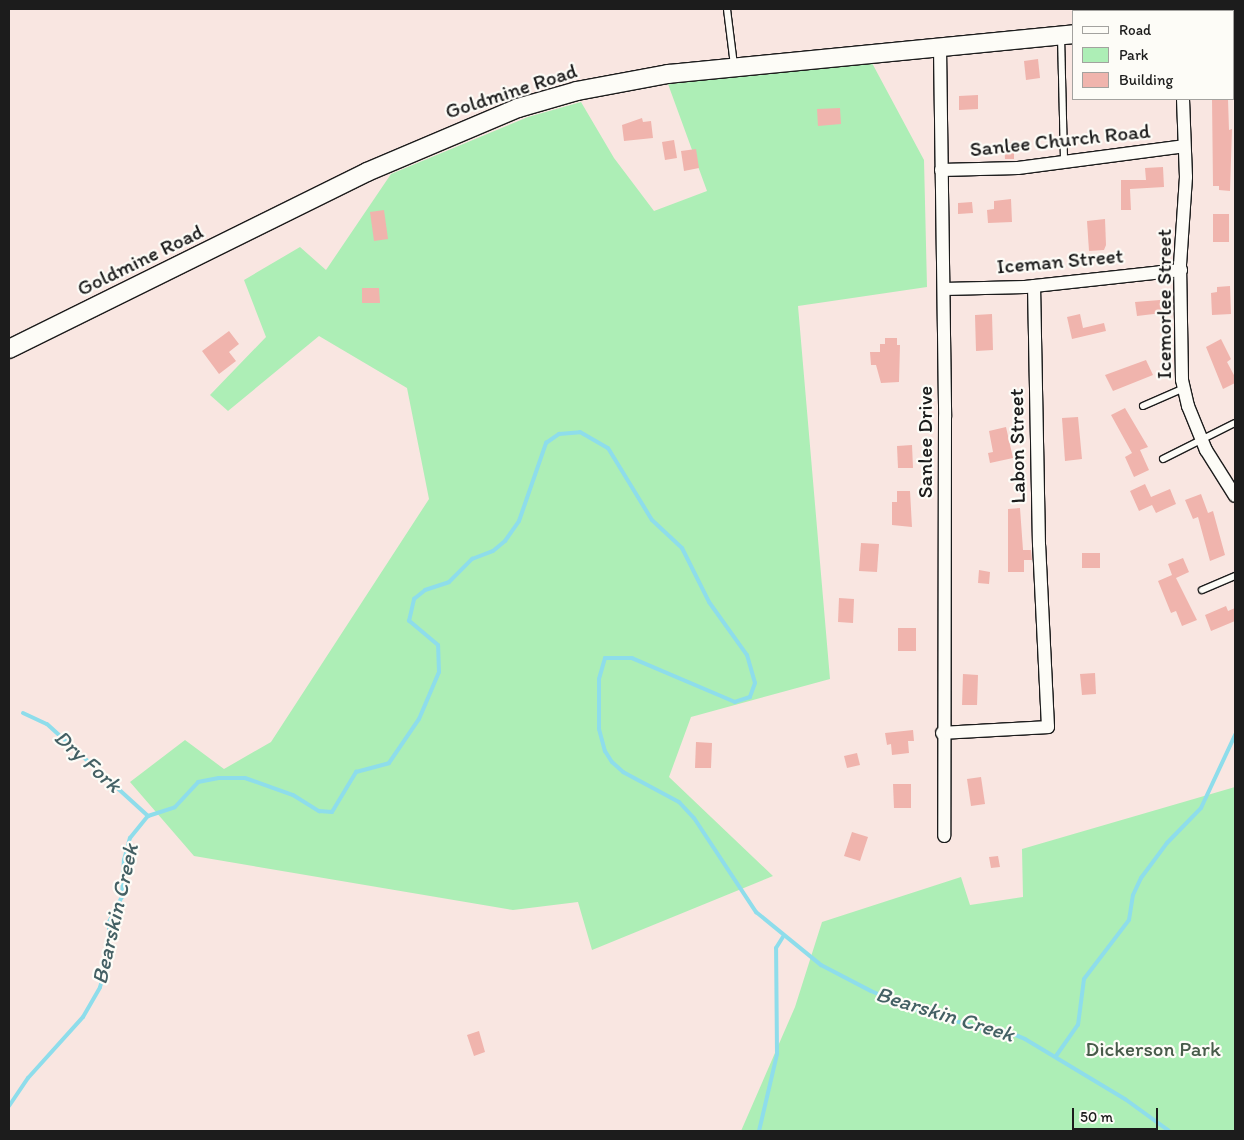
<!DOCTYPE html>
<html>
<head>
<meta charset="utf-8">
<style>
	body { margin:0 }
	#map { position:relative; width:1244px; height:1140px; overflow:hidden; background:#f9e6e1; font-family:Itim,sans-serif }
	div>[style] { position:absolute }
	[style*='--x'] { left:calc(var(--x)*1px); top:calc(var(--y)*1px); width:calc(var(--w)*1px); rotate:calc(var(--a)*1deg) }
	.green>* { inset:0; background:#adeeb6 }
	.stream>* { height:4px; margin:-2px; padding:0 2px; transform-origin:2px; border-radius:2px; background:#8eddeb }
	.building>* { inset:0; background:#f0b4ad }
	.roads { filter:drop-shadow(1px 0 #1c1c1c) drop-shadow(-1px 0 #1c1c1c) drop-shadow(0 1px #1c1c1c) drop-shadow(0 -1px #1c1c1c) }
	.service>* { height:6px; margin:-3px; padding:0 3px; transform-origin:3px; border-radius:3px; background:#fdfcf7 }
	.minor>* { height:12px; margin:-6px; padding:0 6px; transform-origin:6px; border-radius:6px; background:#fdfcf7 }
	.secondary>* { height:18px; margin:-9px; padding:0 9px; transform-origin:9px; border-radius:9px; background:#fdfcf7 }
	span { translate:-50% -50%; white-space:nowrap; text-align:center; line-height:1.15; -webkit-text-stroke:4.5px #fdfcf7; paint-order:stroke }
	.street-label { font-size:21px; color:#1c1c1c }
	.park-label { font-size:21px; color:#485b4a }
	.water-label { font-size:22px; color:#446064; font-style:italic }
	.frame { position:absolute; inset:0; border:10px solid #1c1c1c; pointer-events:none }
	.legend { position:absolute; left:1072px; top:10px; width:162px; height:90px; box-sizing:border-box; background:#fdfcf7; border:1px solid #a3a29f; margin:0; padding:6px 9px; list-style:none; font-size:15px; color:#1c1c1c }
	.legend li { display:flex; align-items:center; gap:10px; height:25px }
	.legend b { width:25px; border:1px solid #a3a29f }
	.scale { position:absolute; left:1072px; top:1108px; width:86px; height:22px; box-sizing:border-box; border:2px solid #1c1c1c; border-top:0; padding-left:6px; font-size:15px; line-height:18px; white-space:nowrap; color:#1c1c1c; -webkit-text-stroke:4px #fdfcf7; paint-order:stroke }
</style>
</head>
<body>
<div id="map">
	<div class="green">
		<i style="clip-path:polygon(872px 63px,924px 160px,927px 287px,798px 306px,830px 679px,691px 717px,669px 777px,773px 876px,592px 950px,578px 902px,513px 910px,194px 856px,130px 782px,185px 740px,224px 769px,271px 742px,429px 499px,407px 388px,319px 336px,228px 411px,210px 395px,266px 337px,244px 280px,300px 247px,326px 270px,391px 174px,528px 117px,581px 102px,614px 158px,654px 211px,707px 191px,668px 84px)"></i>
		<i style="clip-path:polygon(1235px 787px,1235px 1131px,741px 1131px,795px 1007px,822px 922px,961px 877px,970px 905px,1023px 897px,1022px 849px)"></i>
	</div>
	<div class="stream">
		<i style="--x:1193;--y:9;--w:2;--a:90"></i>
		<i style="--x:1233;--y:83;--w:4;--a:56"></i>
		<i style="--x:23;--y:713;--w:26;--a:25"></i>
		<i style="--x:47;--y:724;--w:137;--a:42.3"></i>
		<i style="--x:1056;--y:1056;--w:38;--a:-55"></i>
		<i style="--x:1078;--y:1025;--w:46;--a:-82.6"></i>
		<i style="--x:1084;--y:979;--w:74;--a:-52.7"></i>
		<i style="--x:1129;--y:920;--w:25;--a:-81"></i>
		<i style="--x:1133;--y:895;--w:19;--a:-65"></i>
		<i style="--x:1141;--y:878;--w:44;--a:-53.4"></i>
		<i style="--x:1167;--y:843;--w:49;--a:-45.8"></i>
		<i style="--x:1201;--y:808;--w:81;--a:-65"></i>
		<i style="--x:9;--y:1106;--w:34;--a:-56"></i>
		<i style="--x:28;--y:1078;--w:82;--a:-48"></i>
		<i style="--x:83;--y:1017;--w:34;--a:-60"></i>
		<i style="--x:100;--y:987;--w:31;--a:-73"></i>
		<i style="--x:109;--y:957;--w:35;--a:-90"></i>
		<i style="--x:109;--y:922;--w:28;--a:-63"></i>
		<i style="--x:122;--y:897;--w:37;--a:-87"></i>
		<i style="--x:124;--y:860;--w:23;--a:-75"></i>
		<i style="--x:130;--y:838;--w:28;--a:-51"></i>
		<i style="--x:148;--y:816;--w:28;--a:-18"></i>
		<i style="--x:175;--y:807;--w:34;--a:-47"></i>
		<i style="--x:198;--y:782;--w:21;--a:-11"></i>
		<i style="--x:219;--y:778;--w:26;--a:0"></i>
		<i style="--x:245;--y:778;--w:51;--a:19.5"></i>
		<i style="--x:293;--y:795;--w:31;--a:32"></i>
		<i style="--x:319;--y:811;--w:13;--a:4"></i>
		<i style="--x:332;--y:812;--w:47;--a:-59"></i>
		<i style="--x:356;--y:772;--w:34;--a:-15"></i>
		<i style="--x:389;--y:763;--w:53;--a:-55.7"></i>
		<i style="--x:419;--y:719;--w:51;--a:-66.9"></i>
		<i style="--x:439;--y:672;--w:27;--a:-92"></i>
		<i style="--x:438;--y:645;--w:38;--a:-140"></i>
		<i style="--x:409;--y:621;--w:23;--a:-77"></i>
		<i style="--x:414;--y:599;--w:14;--a:-39"></i>
		<i style="--x:425;--y:590;--w:25;--a:-18"></i>
		<i style="--x:449;--y:582;--w:33;--a:-45"></i>
		<i style="--x:472;--y:559;--w:22;--a:-21"></i>
		<i style="--x:493;--y:551;--w:16;--a:-40"></i>
		<i style="--x:505;--y:541;--w:24;--a:-55"></i>
		<i style="--x:519;--y:521;--w:83;--a:-70.9"></i>
		<i style="--x:546;--y:443;--w:16;--a:-35"></i>
		<i style="--x:559;--y:434;--w:21;--a:-5"></i>
		<i style="--x:580;--y:432;--w:32;--a:30"></i>
		<i style="--x:608;--y:448;--w:84;--a:58.6"></i>
		<i style="--x:652;--y:520;--w:41;--a:43"></i>
		<i style="--x:682;--y:548;--w:60;--a:63.4"></i>
		<i style="--x:709;--y:602;--w:65;--a:54.4"></i>
		<i style="--x:747;--y:655;--w:29;--a:74"></i>
		<i style="--x:755;--y:683;--w:15;--a:110"></i>
		<i style="--x:750;--y:697;--w:16;--a:162"></i>
		<i style="--x:735;--y:702;--w:112;--a:-156.9"></i>
		<i style="--x:632;--y:658;--w:27;--a:180"></i>
		<i style="--x:605;--y:658;--w:22;--a:106"></i>
		<i style="--x:599;--y:679;--w:50;--a:90"></i>
		<i style="--x:599;--y:729;--w:23;--a:75"></i>
		<i style="--x:605;--y:751;--w:13;--a:58"></i>
		<i style="--x:612;--y:762;--w:15;--a:42"></i>
		<i style="--x:623;--y:772;--w:64;--a:28.2"></i>
		<i style="--x:679;--y:802;--w:22;--a:47"></i>
		<i style="--x:694;--y:818;--w:113;--a:56.6"></i>
		<i style="--x:756;--y:912;--w:84;--a:39.2"></i>
		<i style="--x:821;--y:965;--w:56;--a:27.5"></i>
		<i style="--x:871;--y:991;--w:47;--a:22.7"></i>
		<i style="--x:914;--y:1009;--w:82;--a:16.2"></i>
		<i style="--x:993;--y:1032;--w:6;--a:-39"></i>
		<i style="--x:998;--y:1028;--w:29;--a:22"></i>
		<i style="--x:1025;--y:1039;--w:117;--a:31"></i>
		<i style="--x:1125;--y:1099;--w:54;--a:36"></i>
		<i style="--x:759;--y:1131;--w:79;--a:-76.8"></i>
		<i style="--x:777;--y:1054;--w:106;--a:-90.5"></i>
		<i style="--x:776;--y:948;--w:13;--a:-58"></i>
	</div>
	<div class="building">
		<i style="clip-path:polygon(1038px 59px,1040px 78px,1026px 80px,1024px 61px)"></i>
		<i style="clip-path:polygon(978px 95px,978px 109px,959px 110px,959px 96px)"></i>
		<i style="clip-path:polygon(1212px 99px,1228px 99px,1229px 130px,1232px 129px,1230px 191px,1219px 190px,1219px 186px,1213px 186px)"></i>
		<i style="clip-path:polygon(840px 108px,841px 124px,818px 126px,817px 109px)"></i>
		<i style="clip-path:polygon(642px 118px,643px 122px,651px 121px,653px 138px,624px 141px,622px 125px)"></i>
		<i style="clip-path:polygon(674px 140px,677px 158px,665px 160px,662px 142px)"></i>
		<i style="clip-path:polygon(1004px 142px,1014px 142px,1014px 159px,1005px 159px)"></i>
		<i style="clip-path:polygon(696px 149px,699px 168px,684px 171px,681px 151px)"></i>
		<i style="clip-path:polygon(1163px 167px,1164px 187px,1130px 189px,1131px 210px,1121px 210px,1121px 180px,1146px 180px,1145px 168px)"></i>
		<i style="clip-path:polygon(1011px 199px,1012px 222px,988px 223px,987px 210px,994px 209px,994px 201px)"></i>
		<i style="clip-path:polygon(972px 202px,973px 213px,958px 214px,958px 203px)"></i>
		<i style="clip-path:polygon(384px 210px,388px 239px,374px 241px,370px 212px)"></i>
		<i style="clip-path:polygon(1213px 214px,1229px 214px,1229px 242px,1213px 242px)"></i>
		<i style="clip-path:polygon(1105px 219px,1106px 245px,1104px 250px,1089px 251px,1087px 221px)"></i>
		<i style="clip-path:polygon(1230px 286px,1231px 314px,1212px 315px,1211px 293px,1217px 292px,1217px 287px)"></i>
		<i style="clip-path:polygon(362px 288px,379px 288px,380px 303px,362px 303px)"></i>
		<i style="clip-path:polygon(1160px 300px,1162px 313px,1137px 316px,1135px 302px)"></i>
		<i style="clip-path:polygon(992px 314px,993px 350px,976px 351px,975px 315px)"></i>
		<i style="clip-path:polygon(1080px 314px,1083px 328px,1104px 323px,1106px 331px,1072px 339px,1067px 317px)"></i>
		<i style="clip-path:polygon(229px 331px,239px 344px,229px 352px,236px 361px,219px 374px,202px 351px)"></i>
		<i style="clip-path:polygon(885px 338px,897px 338px,897px 345px,900px 345px,899px 382px,881px 383px,876px 365px,871px 365px,870px 352px,880px 352px,880px 344px,885px 344px)"></i>
		<i style="clip-path:polygon(1221px 339px,1231px 359px,1227px 362px,1235px 377px,1235px 383px,1223px 389px,1206px 347px)"></i>
		<i style="clip-path:polygon(1146px 360px,1153px 375px,1113px 391px,1105px 375px)"></i>
		<i style="clip-path:polygon(1125px 408px,1148px 447px,1140px 450px,1149px 470px,1134px 477px,1125px 457px,1132px 453px,1111px 415px)"></i>
		<i style="clip-path:polygon(1078px 417px,1082px 459px,1065px 461px,1062px 418px)"></i>
		<i style="clip-path:polygon(1006px 427px,1013px 458px,990px 463px,988px 453px,993px 452px,989px 431px)"></i>
		<i style="clip-path:polygon(912px 445px,913px 468px,898px 468px,897px 446px)"></i>
		<i style="clip-path:polygon(1145px 484px,1151px 497px,1170px 489px,1176px 504px,1156px 513px,1152px 505px,1139px 511px,1130px 491px)"></i>
		<i style="clip-path:polygon(897px 491px,910px 491px,912px 527px,892px 525px,892px 502px,897px 502px)"></i>
		<i style="clip-path:polygon(1201px 494px,1208px 513px,1213px 511px,1225px 555px,1210px 561px,1198px 517px,1193px 519px,1185px 500px)"></i>
		<i style="clip-path:polygon(1020px 508px,1023px 550px,1031px 550px,1032px 560px,1024px 560px,1024px 572px,1008px 572px,1008px 509px)"></i>
		<i style="clip-path:polygon(861px 543px,879px 544px,877px 572px,859px 571px)"></i>
		<i style="clip-path:polygon(1082px 553px,1100px 553px,1100px 568px,1082px 568px)"></i>
		<i style="clip-path:polygon(1183px 558px,1189px 572px,1176px 578px,1197px 620px,1182px 626px,1176px 611px,1171px 613px,1158px 581px,1172px 575px,1168px 564px)"></i>
		<i style="clip-path:polygon(979px 570px,990px 572px,989px 584px,978px 583px)"></i>
		<i style="clip-path:polygon(839px 598px,854px 599px,853px 623px,838px 622px)"></i>
		<i style="clip-path:polygon(1226px 606px,1228px 611px,1235px 608px,1235px 621px,1211px 631px,1205px 615px)"></i>
		<i style="clip-path:polygon(898px 628px,916px 628px,916px 651px,898px 651px)"></i>
		<i style="clip-path:polygon(1095px 673px,1096px 694px,1082px 695px,1080px 674px)"></i>
		<i style="clip-path:polygon(963px 674px,978px 675px,977px 705px,962px 705px)"></i>
		<i style="clip-path:polygon(913px 730px,914px 741px,908px 741px,909px 753px,892px 755px,891px 744px,887px 745px,885px 733px)"></i>
		<i style="clip-path:polygon(696px 742px,712px 743px,711px 768px,695px 768px)"></i>
		<i style="clip-path:polygon(857px 753px,860px 765px,847px 768px,844px 756px)"></i>
		<i style="clip-path:polygon(981px 777px,985px 804px,971px 806px,967px 779px)"></i>
		<i style="clip-path:polygon(893px 784px,911px 784px,911px 808px,894px 808px)"></i>
		<i style="clip-path:polygon(852px 832px,868px 837px,860px 861px,844px 856px)"></i>
		<i style="clip-path:polygon(998px 856px,1000px 867px,991px 868px,989px 857px)"></i>
		<i style="clip-path:polygon(479px 1031px,485px 1052px,474px 1056px,467px 1035px)"></i>
	</div>
	<div class="roads">
		<div class="service">
			<i style="--x:727;--y:9;--w:56;--a:82.9"></i>
			<i style="--x:1061;--y:36;--w:126;--a:88.6"></i>
			<i style="--x:1143;--y:406;--w:45;--a:-23.7"></i>
			<i style="--x:1163;--y:459;--w:80;--a:-26.6"></i>
			<i style="--x:1202;--y:590;--w:36;--a:-23"></i>
		</div>
		<div class="minor">
			<i style="--x:940;--y:47;--w:370;--a:89.2"></i>
			<i style="--x:945;--y:417;--w:419;--a:90.1"></i>
			<i style="--x:1183;--y:99;--w:78;--a:87.8"></i>
			<i style="--x:1186;--y:177;--w:87;--a:93.9"></i>
			<i style="--x:1180;--y:264;--w:116;--a:89"></i>
			<i style="--x:1182;--y:380;--w:27;--a:77"></i>
			<i style="--x:1188;--y:406;--w:48;--a:67.8"></i>
			<i style="--x:1206;--y:450;--w:54;--a:57.8"></i>
			<i style="--x:941;--y:170;--w:77;--a:-1.5"></i>
			<i style="--x:1018;--y:168;--w:167;--a:-7.5"></i>
			<i style="--x:944;--y:289;--w:81;--a:-1.4"></i>
			<i style="--x:1025;--y:287;--w:157;--a:-6.2"></i>
			<i style="--x:942;--y:733;--w:106;--a:-3.2"></i>
			<i style="--x:1048;--y:727;--w:182;--a:-92.8"></i>
			<i style="--x:1039;--y:545;--w:259;--a:-91.1"></i>
		</div>
		<div class="secondary">
			<i style="--x:1233;--y:20;--w:2;--a:-27"></i>
			<i style="--x:9;--y:349;--w:399;--a:-26.3"></i>
			<i style="--x:367;--y:172;--w:164;--a:-23"></i>
			<i style="--x:518;--y:108;--w:61;--a:-16.1"></i>
			<i style="--x:577;--y:91;--w:93;--a:-10.6"></i>
			<i style="--x:668;--y:74;--w:407;--a:-5.6"></i>
		</div>
	</div>
	<div class="street-label">
		<span style="left:511px;top:91px;rotate:-18deg">Goldmine Road</span>
		<span style="left:1060px;top:140px;rotate:-6deg">Sanlee Church Road</span>
		<span style="left:140px;top:260px;rotate:-26deg">Goldmine Road</span>
		<span style="left:1060px;top:261px;rotate:-5deg">Iceman Street</span>
		<span style="left:1164px;top:304px;rotate:-90deg">Icemorlee Street</span>
		<span style="left:925px;top:442px;rotate:-90deg">Sanlee Drive</span>
		<span style="left:1017px;top:446px;rotate:-91deg">Labon Street</span>
	</div>
	<div class="park-label">
		<span style="left:1153px;top:1049px">Dickerson Park</span>
	</div>
	<div class="water-label">
		<span style="left:88px;top:761px;rotate:42deg">Dry Fork</span>
		<span style="left:115px;top:914px;rotate:-77deg">Bearskin Creek</span>
		<span style="left:945px;top:1014px;rotate:17deg">Bearskin Creek</span>
	</div>
	<div class="frame"></div>
	<ul class="legend">
	<li><b style="height:6px;background:#fdfcf7"></b>Road</li>
	<li><b style="height:14px;background:#adeeb6"></b>Park</li>
	<li><b style="height:14px;background:#f0b4ad"></b>Building</li>
	</ul>
	<div class="scale">50 m</div>
</div>
</body>
</html>
